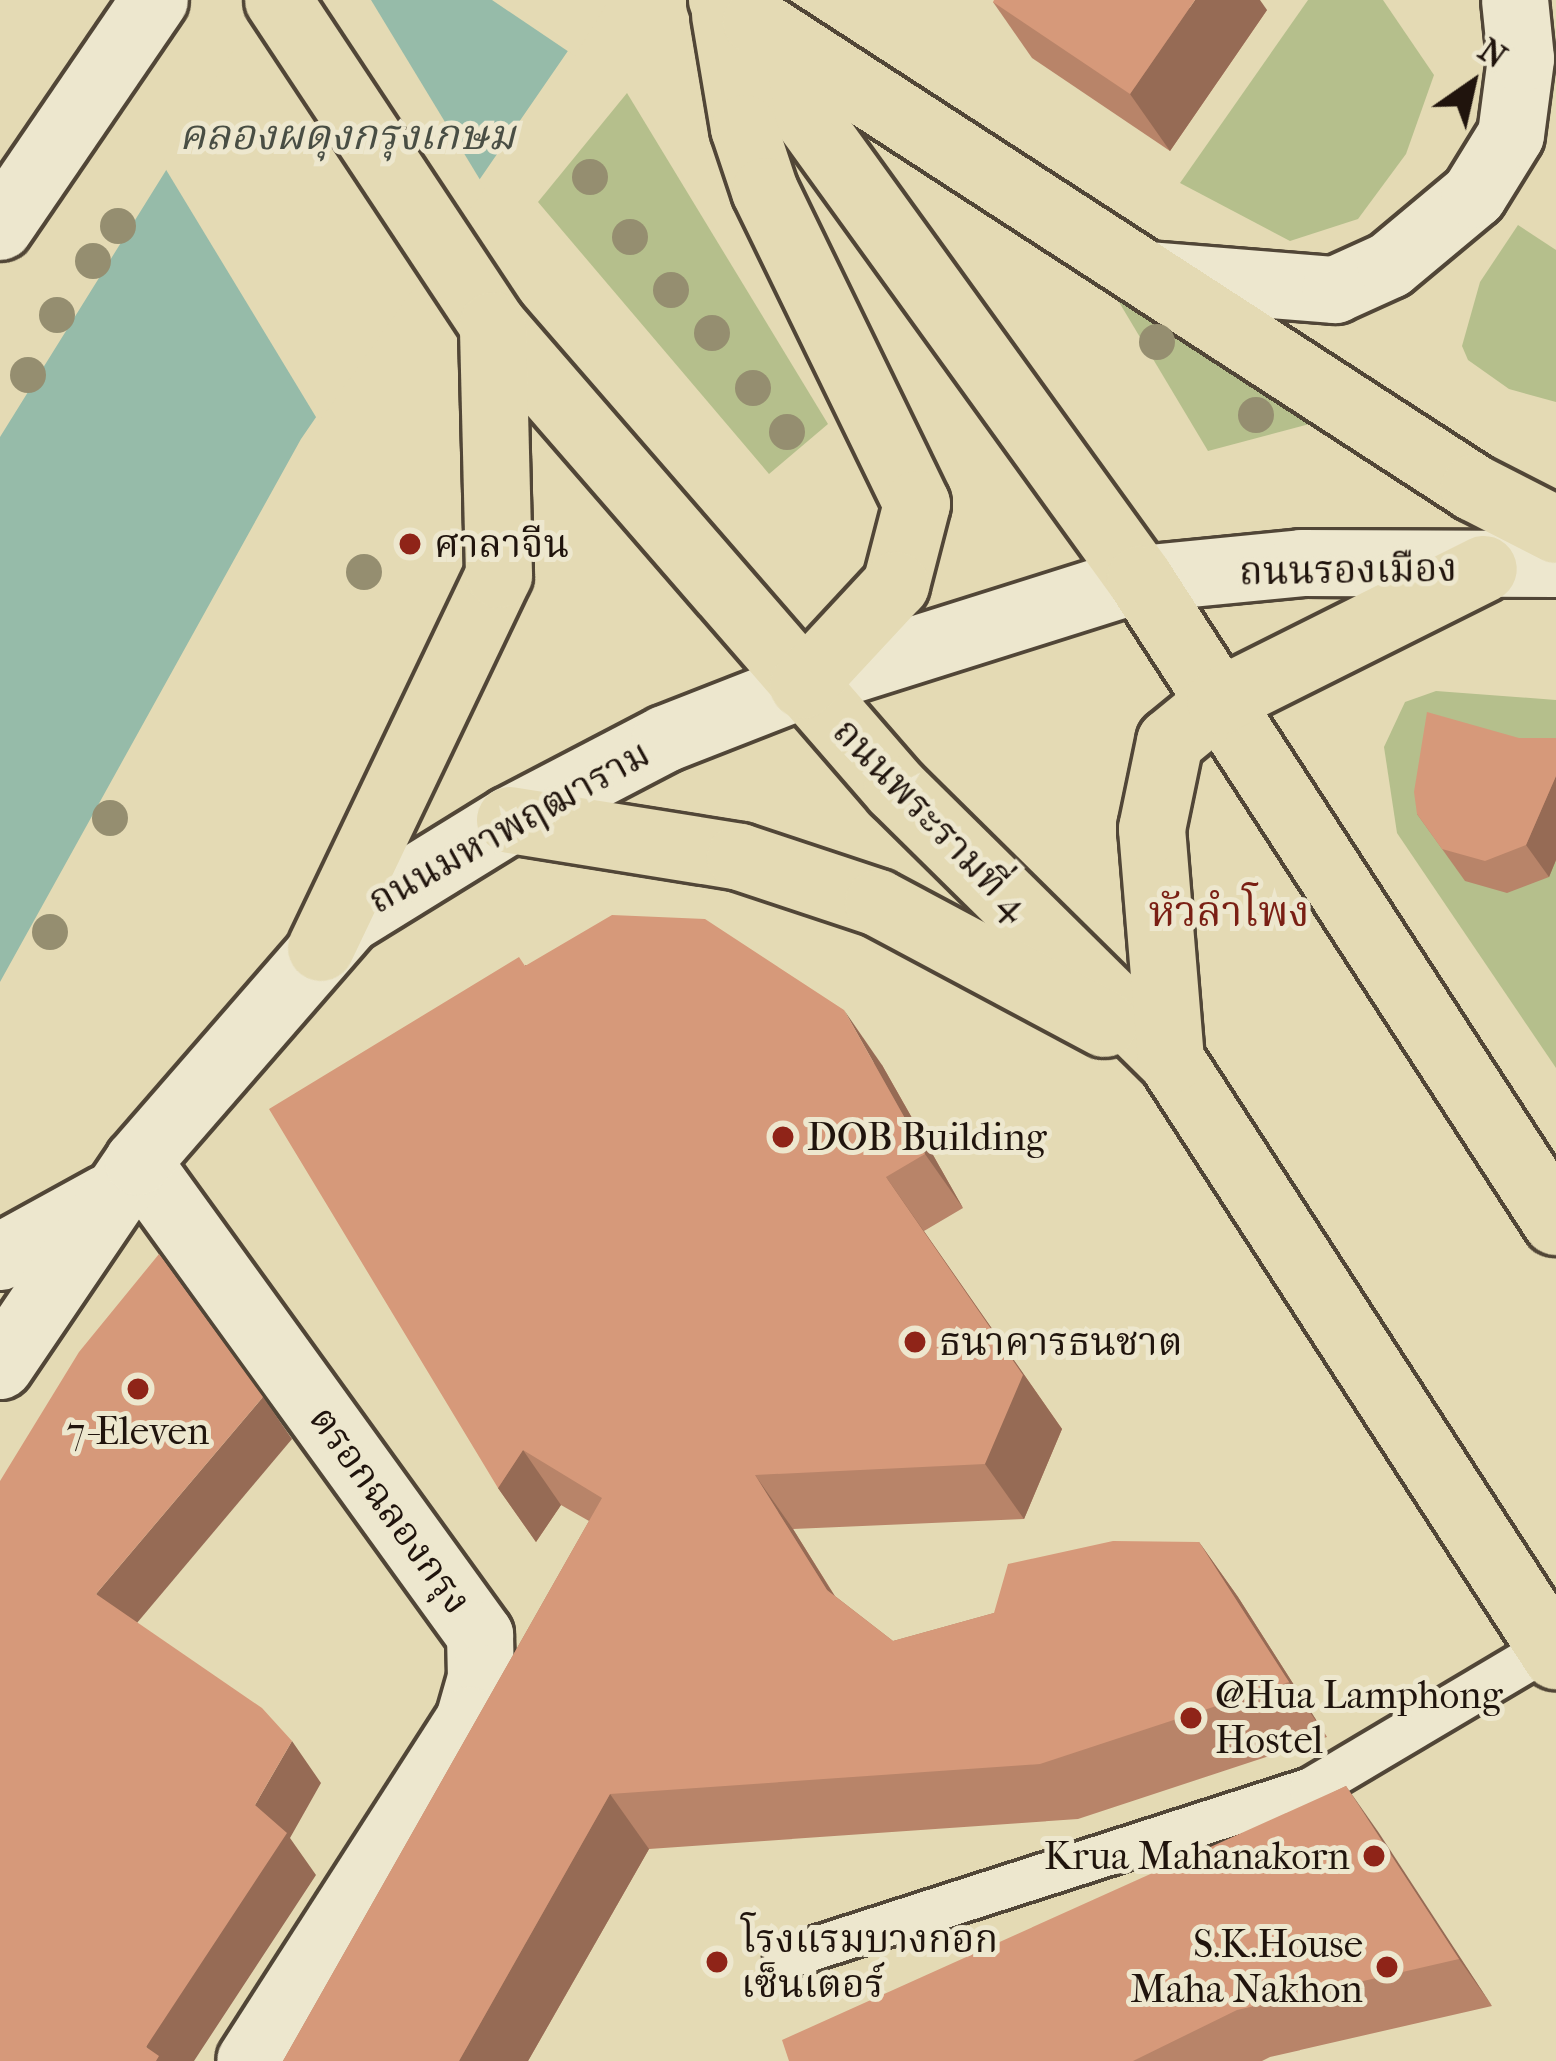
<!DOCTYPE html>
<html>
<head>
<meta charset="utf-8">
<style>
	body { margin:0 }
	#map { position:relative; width:1556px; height:2061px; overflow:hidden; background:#e4dab4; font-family:"IM FELL French Canon","Noto Serif Thai",serif }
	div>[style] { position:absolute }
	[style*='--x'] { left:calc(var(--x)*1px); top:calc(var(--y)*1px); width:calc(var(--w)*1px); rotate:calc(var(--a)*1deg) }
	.green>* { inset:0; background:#b5bf8c }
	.water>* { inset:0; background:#96bba9 }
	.pier>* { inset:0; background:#e4dab4 }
	.roads { filter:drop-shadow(3px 0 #514637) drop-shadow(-3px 0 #514637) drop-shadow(0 3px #514637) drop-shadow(0 -3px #514637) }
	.lane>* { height:42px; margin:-21px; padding:0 21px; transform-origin:21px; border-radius:21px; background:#ede7ce }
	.street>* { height:66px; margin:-33px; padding:0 33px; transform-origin:33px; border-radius:33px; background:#ede7ce }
	.secondary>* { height:66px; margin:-33px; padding:0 33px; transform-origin:33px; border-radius:33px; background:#ede7ce }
	.primary>* { height:66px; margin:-33px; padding:0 33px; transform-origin:33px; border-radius:33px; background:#e4dab4 }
	.trees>* { width:36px; height:36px; margin:-18px; border-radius:50%; background:#958e70 }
	.wall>* { inset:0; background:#b88469 }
	.shaded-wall>* { inset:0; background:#966b55 }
	.building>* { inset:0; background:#d6997a }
	.dots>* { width:33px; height:33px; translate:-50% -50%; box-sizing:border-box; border:6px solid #ede7ce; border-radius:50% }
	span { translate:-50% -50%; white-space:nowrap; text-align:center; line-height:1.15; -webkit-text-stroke:10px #ede7ce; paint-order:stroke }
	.poi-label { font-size:39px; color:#20140d }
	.left { translate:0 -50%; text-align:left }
	.right { translate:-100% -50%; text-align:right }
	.street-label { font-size:39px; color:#20140d }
	.water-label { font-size:42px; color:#494e44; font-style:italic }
	.neighbourhood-label { font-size:42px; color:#7a1f14 }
	.north { position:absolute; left:1412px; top:24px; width:120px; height:120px; -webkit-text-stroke:9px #ede7ce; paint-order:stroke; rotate:34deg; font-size:33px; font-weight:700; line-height:48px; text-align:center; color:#20140d }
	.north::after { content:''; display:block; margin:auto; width:42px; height:54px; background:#20140d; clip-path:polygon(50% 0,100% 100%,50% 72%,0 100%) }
</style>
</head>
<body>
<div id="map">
	<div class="green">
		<i style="clip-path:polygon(1308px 0,1383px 0,1434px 75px,1406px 154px,1358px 219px,1290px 241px,1180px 183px)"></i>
		<i style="clip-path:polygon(627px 93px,828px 424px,769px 474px,538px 202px)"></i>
		<i style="clip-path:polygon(1518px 225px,1556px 250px,1556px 402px,1509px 389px,1468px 360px,1462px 346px,1480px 282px)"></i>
		<i style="clip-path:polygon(1101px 272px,1317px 422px,1208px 451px)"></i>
		<i style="clip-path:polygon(1436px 691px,1556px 700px,1556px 1068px,1397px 833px,1384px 747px,1405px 702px)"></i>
	</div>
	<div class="water">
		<i style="clip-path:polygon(272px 0,603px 0,301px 439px,0 982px,0 437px)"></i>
	</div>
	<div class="pier">
		<i style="clip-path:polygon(265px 0,371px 0,485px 188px,319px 422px,162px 163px)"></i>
		<i style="clip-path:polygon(492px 0,609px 0,575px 56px)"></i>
	</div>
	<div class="roads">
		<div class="lane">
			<i style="--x:785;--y:1958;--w:552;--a:-17.81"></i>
			<i style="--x:1311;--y:1789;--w:278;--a:-30.7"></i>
		</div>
		<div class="street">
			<i style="--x:138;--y:1162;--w:584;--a:54.13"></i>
			<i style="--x:480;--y:1635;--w:43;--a:88.7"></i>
			<i style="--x:481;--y:1678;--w:44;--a:105.9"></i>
			<i style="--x:469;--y:1720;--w:405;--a:122.7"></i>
		</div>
		<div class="secondary">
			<i style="--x:0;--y:227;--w:275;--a:-55.7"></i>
			<i style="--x:1147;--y:275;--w:189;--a:4.6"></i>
			<i style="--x:1335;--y:290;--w:60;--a:-24.4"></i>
			<i style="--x:1390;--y:265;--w:109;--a:-39.8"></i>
			<i style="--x:1474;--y:195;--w:70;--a:-58.3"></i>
			<i style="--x:1511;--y:135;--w:77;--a:-82.5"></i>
			<i style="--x:1521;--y:59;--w:59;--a:-95.8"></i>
			<i style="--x:0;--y:1257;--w:122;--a:-28.9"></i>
			<i style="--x:0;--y:1366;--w:246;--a:-55.9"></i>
			<i style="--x:138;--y:1162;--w:320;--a:-49"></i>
			<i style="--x:348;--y:920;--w:190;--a:-31.7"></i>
			<i style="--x:510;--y:820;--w:175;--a:-27.6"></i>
			<i style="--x:665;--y:739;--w:148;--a:-21.4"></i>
			<i style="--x:803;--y:685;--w:353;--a:-17.5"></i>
			<i style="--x:1140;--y:579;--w:163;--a:-5.6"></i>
			<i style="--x:1302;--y:563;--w:254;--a:0.2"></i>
		</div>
		<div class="primary">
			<i style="--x:278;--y:0;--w:390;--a:56.5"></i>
			<i style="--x:493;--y:325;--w:616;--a:49.02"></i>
			<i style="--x:897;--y:790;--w:385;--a:44.6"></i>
			<i style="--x:1171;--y:1060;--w:710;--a:57.14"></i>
			<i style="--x:722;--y:0;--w:714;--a:54.17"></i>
			<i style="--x:1140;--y:579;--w:766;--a:57.1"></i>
			<i style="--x:725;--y:15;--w:115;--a:80.5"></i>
			<i style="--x:744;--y:128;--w:66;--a:71.6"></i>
			<i style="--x:765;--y:191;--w:348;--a:64.1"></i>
			<i style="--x:917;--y:504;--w:84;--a:104.5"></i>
			<i style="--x:896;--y:585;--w:137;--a:132.9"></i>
			<i style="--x:756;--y:22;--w:856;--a:32.98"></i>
			<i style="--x:1474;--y:488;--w:92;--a:27.1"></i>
			<i style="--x:510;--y:820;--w:233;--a:9.1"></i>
			<i style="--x:740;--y:857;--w:145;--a:18.4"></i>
			<i style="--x:878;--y:903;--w:257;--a:28.1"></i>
			<i style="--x:321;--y:948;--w:413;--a:-64.5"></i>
			<i style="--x:499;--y:575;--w:250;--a:-91.4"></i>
			<i style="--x:1171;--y:1060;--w:232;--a:-94.7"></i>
			<i style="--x:1152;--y:829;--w:89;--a:-78.3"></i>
			<i style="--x:1170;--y:742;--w:65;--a:-39.4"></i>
			<i style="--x:1220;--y:701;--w:295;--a:-26.6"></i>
		</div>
	</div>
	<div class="trees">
		<i style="left:590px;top:177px"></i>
		<i style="left:118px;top:226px"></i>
		<i style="left:630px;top:237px"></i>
		<i style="left:93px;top:261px"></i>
		<i style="left:671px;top:290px"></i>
		<i style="left:57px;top:315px"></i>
		<i style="left:712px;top:333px"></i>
		<i style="left:1157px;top:342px"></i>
		<i style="left:28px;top:375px"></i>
		<i style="left:753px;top:388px"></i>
		<i style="left:1256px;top:415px"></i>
		<i style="left:787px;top:432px"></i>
		<i style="left:364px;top:572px"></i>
		<i style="left:110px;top:818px"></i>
		<i style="left:50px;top:932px"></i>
	</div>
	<div class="wall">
		<i style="clip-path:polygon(993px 2px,1267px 10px,1170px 151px,1032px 58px)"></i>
		<i style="clip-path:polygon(1556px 738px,1556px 860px,1549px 877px,1507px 893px,1465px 881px,1417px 814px)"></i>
		<i style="clip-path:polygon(525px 965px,882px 1065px,963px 1208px,924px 1231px,1062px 1429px,1024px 1519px,793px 1529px,835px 1596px,893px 1641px,994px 1613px,1199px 1542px,1238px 1597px,1327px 1737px,1078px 1819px,649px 1849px,528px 2061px,283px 2061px,589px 1521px,561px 1505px,536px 1542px,498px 1488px)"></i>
		<i style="clip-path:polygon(1346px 1786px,1492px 2006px,1270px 2057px,1262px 2061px,789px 2061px)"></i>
	</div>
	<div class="shaded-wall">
		<i style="clip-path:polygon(1195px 0,1260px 0,1267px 10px,1170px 151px,1130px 94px)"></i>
		<i style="clip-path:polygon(1556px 776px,1556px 860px,1549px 877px,1526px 845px)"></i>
		<i style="clip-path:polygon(844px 1010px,882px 1065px,963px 1208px,925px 1154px)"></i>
		<i style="clip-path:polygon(886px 1177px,1062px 1429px,1024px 1519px,985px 1464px)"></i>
		<i style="clip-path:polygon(263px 1397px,292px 1439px,126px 1636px,96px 1594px)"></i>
		<i style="clip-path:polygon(523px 1450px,561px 1505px,536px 1542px,498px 1488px)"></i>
		<i style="clip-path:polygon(755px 1475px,793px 1529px,865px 1645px,827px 1590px)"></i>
		<i style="clip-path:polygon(1199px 1542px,1238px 1597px,1327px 1737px,1289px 1682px)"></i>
		<i style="clip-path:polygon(292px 1741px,321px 1783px,290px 1838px,316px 1875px,194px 2061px,156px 2061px,146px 2047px,255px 1805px)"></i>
		<i style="clip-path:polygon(1346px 1786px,1379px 1833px,1492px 2006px,1459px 1959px)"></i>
		<i style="clip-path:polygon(610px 1794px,649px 1849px,528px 2061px,459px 2061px)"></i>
	</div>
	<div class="building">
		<i style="clip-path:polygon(994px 0,1195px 0,1130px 94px,993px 2px)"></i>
		<i style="clip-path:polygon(1427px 712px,1519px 738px,1556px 738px,1556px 776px,1526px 845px,1485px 861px,1442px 849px,1417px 814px,1414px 792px)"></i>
		<i style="clip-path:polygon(612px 915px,705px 919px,844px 1010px,925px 1154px,886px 1177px,1023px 1375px,985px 1464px,755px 1475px,827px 1590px,893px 1641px,994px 1613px,1008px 1564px,1113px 1541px,1199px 1542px,1289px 1682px,1040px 1764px,610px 1794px,459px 2061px,283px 2061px,602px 1498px,523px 1450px,498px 1488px,269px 1109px,519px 957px,525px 966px)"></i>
		<i style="clip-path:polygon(159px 1254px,263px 1397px,96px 1594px,262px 1708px,292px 1741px,255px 1805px,287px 1833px,146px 2047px,159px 2056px,156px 2061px,0 2061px,0 1481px,79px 1352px)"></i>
		<i style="clip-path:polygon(1346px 1786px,1459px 1959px,1237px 2010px,1133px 2061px,789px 2061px,782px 2040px)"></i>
	</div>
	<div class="dots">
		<i style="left:410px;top:544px;background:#8f2418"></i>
		<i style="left:783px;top:1137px;background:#8f2418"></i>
		<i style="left:915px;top:1342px;background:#8f2418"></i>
		<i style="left:138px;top:1389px;background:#8f2418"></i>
		<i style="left:1191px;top:1718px;background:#8f2418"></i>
		<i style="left:1374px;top:1856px;background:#8f2418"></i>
		<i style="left:717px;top:1962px;background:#8f2418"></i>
		<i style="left:1387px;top:1967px;background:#8f2418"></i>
	</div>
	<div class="poi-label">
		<span class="left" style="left:434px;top:544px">ศาลาจีน</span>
		<span class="left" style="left:807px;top:1137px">DOB Building</span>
		<span class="left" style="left:939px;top:1342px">ธนาคารธนชาต</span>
		<span style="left:138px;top:1431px">7-Eleven</span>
		<span class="left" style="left:1215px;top:1718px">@Hua Lamphong<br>Hostel</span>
		<span class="right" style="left:1350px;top:1856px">Krua Mahanakorn</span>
		<span class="left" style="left:741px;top:1962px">โรงแรมบางกอก<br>เซ็นเตอร์</span>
		<span class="right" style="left:1363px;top:1967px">S.K.House<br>Maha Nakhon</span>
	</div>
	<div class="street-label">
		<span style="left:1348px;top:570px;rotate:-1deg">ถนนรองเมือง</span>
		<span style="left:931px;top:819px;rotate:46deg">ถนนพระรามที่ 4</span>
		<span style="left:509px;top:827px;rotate:-29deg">ถนนมหาพฤฒาราม</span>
		<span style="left:390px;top:1510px;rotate:54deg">ตรอกฉลองกรุง</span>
	</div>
	<div class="water-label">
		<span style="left:347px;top:136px">คลองผดุงกรุงเกษม</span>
	</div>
	<div class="neighbourhood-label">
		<span style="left:1229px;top:913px">หัวลำโพง</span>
	</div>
	<div class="north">N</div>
</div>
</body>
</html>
